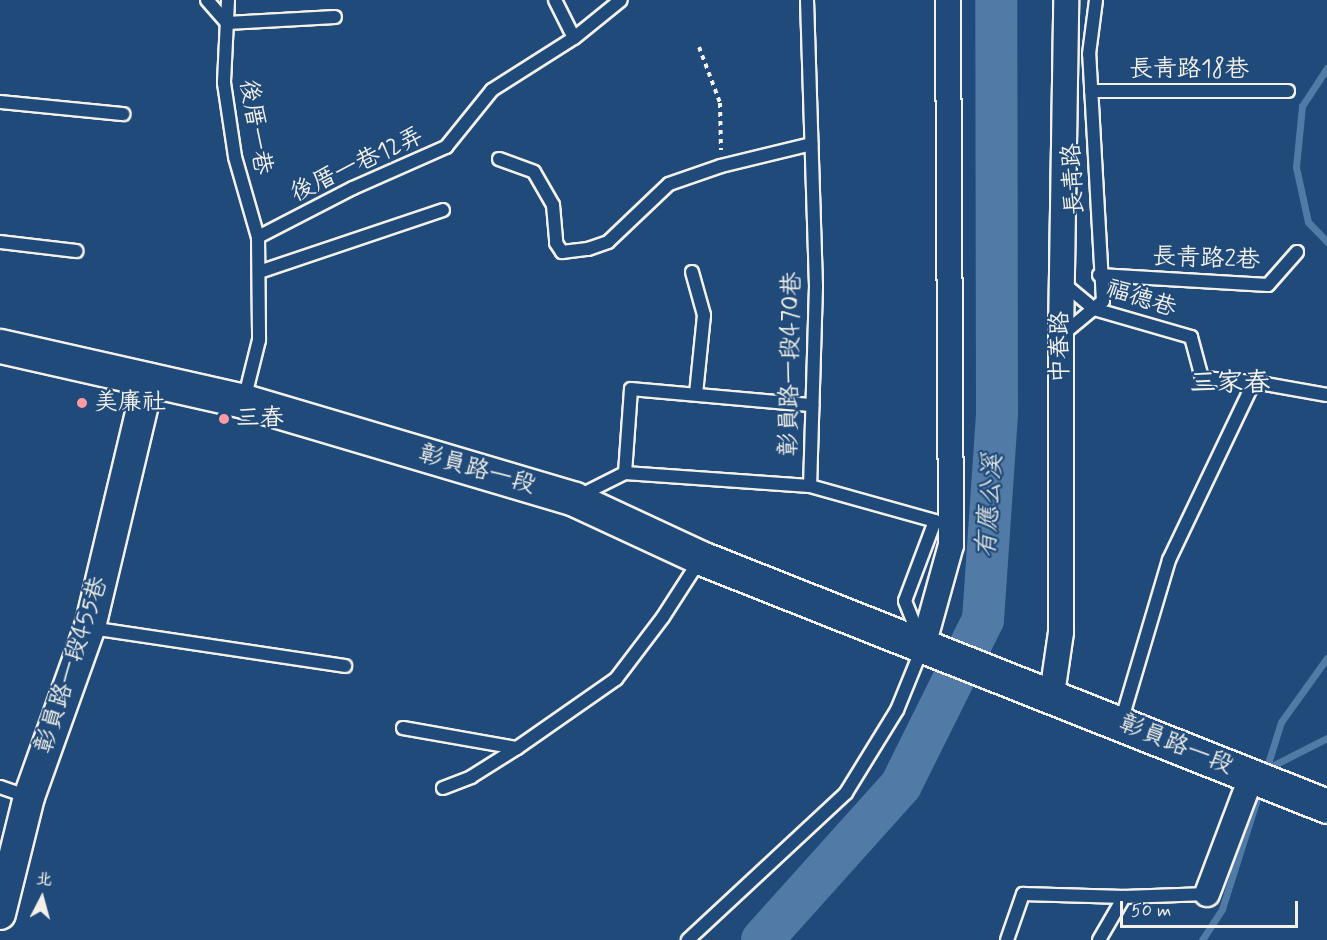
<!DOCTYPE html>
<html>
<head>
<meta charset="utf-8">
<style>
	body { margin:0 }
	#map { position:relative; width:1327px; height:940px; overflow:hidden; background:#1f4a7a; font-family:Mynerve,"LXGW WenKai TC",sans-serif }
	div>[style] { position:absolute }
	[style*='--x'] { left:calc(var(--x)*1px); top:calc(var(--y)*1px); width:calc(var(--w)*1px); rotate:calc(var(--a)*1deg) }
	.stream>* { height:7px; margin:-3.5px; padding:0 3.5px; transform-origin:3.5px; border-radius:3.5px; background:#517aa6 }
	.river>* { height:42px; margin:-21px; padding:0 21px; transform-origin:21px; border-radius:21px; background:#517aa6 }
	.path>* { height:4px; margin-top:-2px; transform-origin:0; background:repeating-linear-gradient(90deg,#f4f1e8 0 4.5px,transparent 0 9px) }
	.roads { filter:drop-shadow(2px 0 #f4f1e8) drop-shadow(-2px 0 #f4f1e8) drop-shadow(0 2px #f4f1e8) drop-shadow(0 -2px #f4f1e8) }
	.service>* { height:12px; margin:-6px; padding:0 6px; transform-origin:6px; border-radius:6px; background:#1f4a7a }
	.minor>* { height:24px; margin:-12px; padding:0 12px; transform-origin:12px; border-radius:12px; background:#1f4a7a }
	.tertiary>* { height:30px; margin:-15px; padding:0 15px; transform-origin:15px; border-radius:15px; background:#1f4a7a }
	.secondary>* { height:33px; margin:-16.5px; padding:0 16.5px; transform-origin:16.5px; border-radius:16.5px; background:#1f4a7a }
	.dots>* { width:16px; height:16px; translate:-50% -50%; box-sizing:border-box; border:3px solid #1f4a7a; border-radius:50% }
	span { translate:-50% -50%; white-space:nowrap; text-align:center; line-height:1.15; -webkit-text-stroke:4.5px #1f4a7a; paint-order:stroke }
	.street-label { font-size:24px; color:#f4f1e8 }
	.poi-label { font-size:24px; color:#f4f1e8 }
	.left { translate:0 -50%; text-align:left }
	.water-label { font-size:26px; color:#dcdfde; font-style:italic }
	.quarter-label { font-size:27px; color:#f4f1e8 }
	.north { position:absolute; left:12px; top:868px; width:60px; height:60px; -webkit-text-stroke:4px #1f4a7a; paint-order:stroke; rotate:6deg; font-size:16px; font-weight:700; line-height:24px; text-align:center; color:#f4f1e8 }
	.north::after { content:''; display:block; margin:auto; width:21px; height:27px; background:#f4f1e8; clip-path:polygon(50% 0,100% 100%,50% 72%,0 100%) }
	.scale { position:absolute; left:1120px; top:901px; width:178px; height:27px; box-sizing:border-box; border:3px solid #f4f1e8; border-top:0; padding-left:8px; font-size:18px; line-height:21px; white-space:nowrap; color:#f4f1e8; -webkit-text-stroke:4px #1f4a7a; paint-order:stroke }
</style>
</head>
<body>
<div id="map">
	<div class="stream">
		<i style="--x:1327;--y:68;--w:45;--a:123.3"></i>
		<i style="--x:1302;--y:106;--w:61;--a:95.6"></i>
		<i style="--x:1296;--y:167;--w:56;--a:77.7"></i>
		<i style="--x:1308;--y:222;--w:28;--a:46"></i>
		<i style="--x:1266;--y:769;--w:68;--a:-26.9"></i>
		<i style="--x:1265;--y:773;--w:53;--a:-72.6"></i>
		<i style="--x:1281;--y:722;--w:79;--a:-54.3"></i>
		<i style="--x:1202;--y:940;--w:37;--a:-57"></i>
		<i style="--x:1222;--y:909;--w:126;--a:-72.4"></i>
	</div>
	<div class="river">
		<i style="--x:762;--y:940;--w:208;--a:-48.1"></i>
		<i style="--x:901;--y:785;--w:184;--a:-63.6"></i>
		<i style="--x:983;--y:620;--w:207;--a:-86.1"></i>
		<i style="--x:997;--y:413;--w:413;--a:-90.1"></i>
	</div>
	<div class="path">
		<i style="--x:699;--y:47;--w:60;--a:69.4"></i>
		<i style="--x:720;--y:103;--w:47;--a:88.8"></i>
	</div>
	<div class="roads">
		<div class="service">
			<i style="--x:207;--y:0;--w:30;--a:49"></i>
			<i style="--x:227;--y:23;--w:108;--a:-3.2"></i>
			<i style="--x:228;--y:0;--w:83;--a:92.8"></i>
			<i style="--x:224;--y:83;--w:75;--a:81.5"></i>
			<i style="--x:235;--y:157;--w:83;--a:74"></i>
			<i style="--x:258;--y:237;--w:103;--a:89.4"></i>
			<i style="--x:259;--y:340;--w:62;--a:104"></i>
			<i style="--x:555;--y:0;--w:42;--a:63.4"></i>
			<i style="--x:807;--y:0;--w:286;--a:88.2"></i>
			<i style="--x:816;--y:286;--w:200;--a:91.7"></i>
			<i style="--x:1091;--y:91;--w:197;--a:0"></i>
			<i style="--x:0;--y:102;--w:124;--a:5.6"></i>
			<i style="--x:499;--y:159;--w:37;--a:20"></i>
			<i style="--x:534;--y:172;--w:38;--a:60"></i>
			<i style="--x:553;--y:205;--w:38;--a:85"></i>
			<i style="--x:556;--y:243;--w:11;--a:56"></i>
			<i style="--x:562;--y:252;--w:26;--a:-7"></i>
			<i style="--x:588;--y:249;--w:21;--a:-19"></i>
			<i style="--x:608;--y:242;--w:84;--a:-43.6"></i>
			<i style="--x:669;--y:184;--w:55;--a:-19.1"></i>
			<i style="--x:721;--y:166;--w:93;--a:-13.7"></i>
			<i style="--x:258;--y:237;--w:107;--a:-27.3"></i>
			<i style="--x:353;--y:188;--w:102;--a:-23.8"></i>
			<i style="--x:446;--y:147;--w:73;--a:-51.1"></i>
			<i style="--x:492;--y:90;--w:97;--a:-32.4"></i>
			<i style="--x:574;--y:38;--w:60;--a:-39"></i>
			<i style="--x:0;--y:242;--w:77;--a:6.8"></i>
			<i style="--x:259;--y:272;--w:194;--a:-18.6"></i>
			<i style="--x:692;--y:272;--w:45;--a:74.4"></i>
			<i style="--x:704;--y:315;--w:79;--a:95.8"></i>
			<i style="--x:1099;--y:275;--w:169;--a:3.4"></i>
			<i style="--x:1268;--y:285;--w:44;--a:-48.7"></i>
			<i style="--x:1063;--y:283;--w:40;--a:40"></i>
			<i style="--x:1094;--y:309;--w:101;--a:16.1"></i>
			<i style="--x:1191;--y:337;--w:42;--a:75"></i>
			<i style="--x:1202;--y:378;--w:52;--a:4.4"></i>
			<i style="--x:1254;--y:382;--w:74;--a:10.1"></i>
			<i style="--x:1062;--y:335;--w:53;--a:-39.7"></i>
			<i style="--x:1103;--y:301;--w:247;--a:-93.2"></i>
			<i style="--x:1089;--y:54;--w:54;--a:-82.6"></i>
			<i style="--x:625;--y:473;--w:84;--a:-85.9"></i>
			<i style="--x:631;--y:389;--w:182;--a:5.1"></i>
			<i style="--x:579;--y:496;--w:51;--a:-26.6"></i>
			<i style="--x:625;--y:473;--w:185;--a:4"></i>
			<i style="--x:810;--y:486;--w:130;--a:15.6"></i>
			<i style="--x:935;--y:521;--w:85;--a:110.6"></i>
			<i style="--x:905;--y:601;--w:48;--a:68.2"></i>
			<i style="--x:923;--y:646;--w:69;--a:112.1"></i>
			<i style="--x:897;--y:710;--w:97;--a:121.6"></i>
			<i style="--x:846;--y:793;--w:216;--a:137.1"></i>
			<i style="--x:91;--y:628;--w:257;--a:8.5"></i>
			<i style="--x:1121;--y:722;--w:169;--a:-73.5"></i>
			<i style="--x:1169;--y:560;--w:197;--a:-64.5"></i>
			<i style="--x:403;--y:728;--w:116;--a:10"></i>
			<i style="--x:0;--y:787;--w:31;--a:19"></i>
			<i style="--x:443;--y:788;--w:30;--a:-21"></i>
			<i style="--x:471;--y:777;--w:54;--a:-32.2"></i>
			<i style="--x:517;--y:748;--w:121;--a:-34.9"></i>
			<i style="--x:616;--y:679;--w:78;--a:-52.8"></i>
			<i style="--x:663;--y:617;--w:70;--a:-57.2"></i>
			<i style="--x:1007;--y:940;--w:49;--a:-70.8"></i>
			<i style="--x:1023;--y:894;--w:101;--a:1.7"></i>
			<i style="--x:1124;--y:897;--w:83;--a:-2.1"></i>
			<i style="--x:1099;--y:940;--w:50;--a:-59.8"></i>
		</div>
		<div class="minor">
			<i style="--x:923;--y:646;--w:105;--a:-74.5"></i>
			<i style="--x:951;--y:545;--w:545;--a:-90.32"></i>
			<i style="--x:1052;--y:694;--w:63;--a:-81.7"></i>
			<i style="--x:1061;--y:632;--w:296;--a:-90"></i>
			<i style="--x:1061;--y:336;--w:336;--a:-89.1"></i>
			<i style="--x:1207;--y:894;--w:127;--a:-69.3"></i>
		</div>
		<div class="tertiary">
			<i style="--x:0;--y:914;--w:121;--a:-76.1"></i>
			<i style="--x:29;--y:797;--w:181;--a:-70.3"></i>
			<i style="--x:90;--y:627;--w:255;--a:-76.6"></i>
		</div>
		<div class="secondary">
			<i style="--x:0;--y:346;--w:250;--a:12.7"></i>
			<i style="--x:244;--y:401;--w:344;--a:16.5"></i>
			<i style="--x:574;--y:499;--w:140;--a:24.9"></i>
			<i style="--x:701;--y:558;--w:673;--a:21.61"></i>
		</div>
	</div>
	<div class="dots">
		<i style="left:82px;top:403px;background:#ff9aa2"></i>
		<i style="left:224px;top:419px;background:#ff9aa2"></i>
	</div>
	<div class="street-label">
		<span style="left:1189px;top:70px">長青路18巷</span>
		<span style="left:255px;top:127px;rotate:81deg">後厝一巷</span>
		<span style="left:357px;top:165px;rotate:-25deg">後厝一巷12弄</span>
		<span style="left:1074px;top:179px;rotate:-93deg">長青路</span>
		<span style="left:1206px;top:259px;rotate:2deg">長青路2巷</span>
		<span style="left:1141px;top:299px;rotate:18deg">福德巷</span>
		<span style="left:1061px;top:347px;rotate:-90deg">中春路</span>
		<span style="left:791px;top:364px;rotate:-89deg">彰員路一段470巷</span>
		<span style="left:477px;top:470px;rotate:16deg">彰員路一段</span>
		<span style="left:72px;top:665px;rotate:-72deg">彰員路一段455巷</span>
		<span style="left:1176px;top:745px;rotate:22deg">彰員路一段</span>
	</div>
	<div class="poi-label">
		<span class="left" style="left:94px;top:403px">美廉社</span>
		<span class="left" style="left:236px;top:419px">三春</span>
	</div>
	<div class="water-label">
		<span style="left:991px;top:506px;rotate:-86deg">有應公溪</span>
	</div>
	<div class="quarter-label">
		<span style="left:1230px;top:384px">三家春</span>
	</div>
	<div class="north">北</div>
	<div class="scale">50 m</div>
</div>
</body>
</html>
